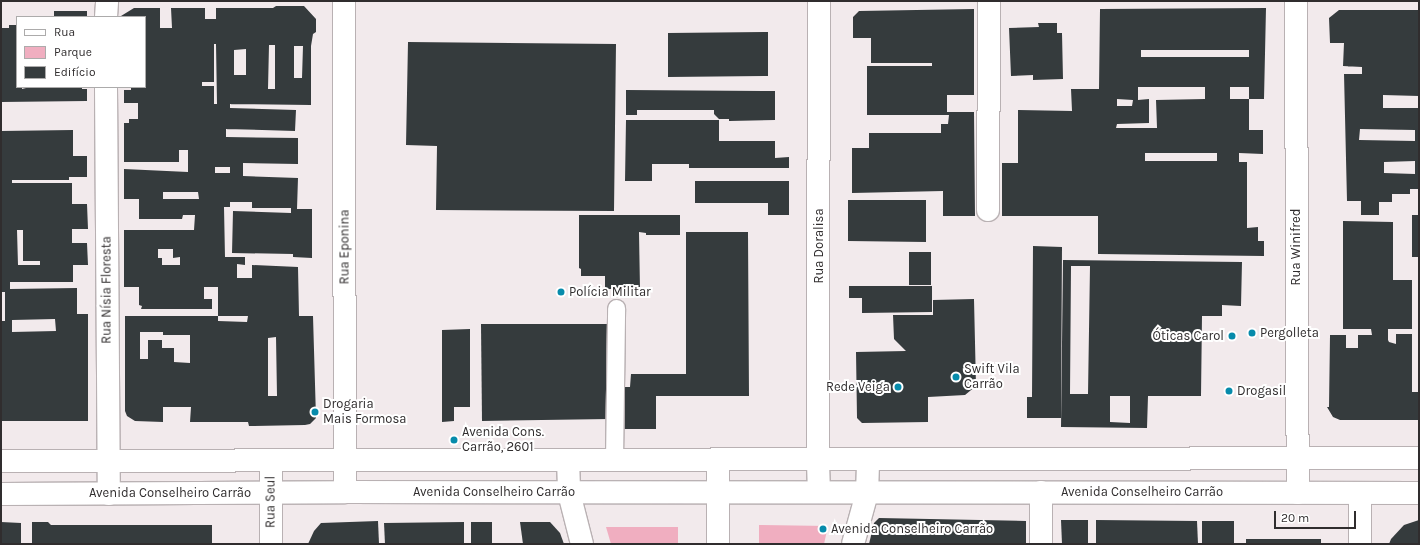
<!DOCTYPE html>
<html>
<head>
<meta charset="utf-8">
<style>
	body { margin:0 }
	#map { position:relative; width:1420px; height:545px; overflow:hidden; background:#f2eaec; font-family:Karla,sans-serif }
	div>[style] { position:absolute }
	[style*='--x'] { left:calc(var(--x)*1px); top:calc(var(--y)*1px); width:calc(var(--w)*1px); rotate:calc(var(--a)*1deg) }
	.green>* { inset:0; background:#f0aec0 }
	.building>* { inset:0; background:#353b3d }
	.roads { filter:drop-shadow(1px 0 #b9b1b3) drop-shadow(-1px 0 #b9b1b3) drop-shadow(0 1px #b9b1b3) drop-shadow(0 -1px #b9b1b3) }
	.lane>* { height:17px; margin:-8.5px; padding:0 8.5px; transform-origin:8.5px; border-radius:8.5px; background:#fff }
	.street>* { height:22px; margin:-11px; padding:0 11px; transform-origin:11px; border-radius:11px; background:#fff }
	.secondary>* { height:22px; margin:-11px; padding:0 11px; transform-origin:11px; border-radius:11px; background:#fff }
	.dots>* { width:11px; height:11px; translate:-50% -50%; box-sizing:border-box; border:2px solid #fff; border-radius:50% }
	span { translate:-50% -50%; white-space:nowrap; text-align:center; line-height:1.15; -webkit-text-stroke:4px #fff; paint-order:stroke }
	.street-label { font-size:13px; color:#302d2e }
	.poi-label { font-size:13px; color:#302d2e }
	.left { translate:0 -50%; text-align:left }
	.right { translate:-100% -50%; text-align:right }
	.frame { position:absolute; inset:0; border:2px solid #302d2e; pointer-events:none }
	.legend { position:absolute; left:16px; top:16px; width:130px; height:72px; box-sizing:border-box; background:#fff; border:1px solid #acabab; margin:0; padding:5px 7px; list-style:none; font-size:12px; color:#302d2e }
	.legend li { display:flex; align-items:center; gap:8px; height:20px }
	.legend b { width:20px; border:1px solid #acabab }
	.scale { position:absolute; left:1274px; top:511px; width:82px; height:18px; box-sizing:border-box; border:2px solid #302d2e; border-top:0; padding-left:5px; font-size:12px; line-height:14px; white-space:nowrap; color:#302d2e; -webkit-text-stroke:3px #fff; paint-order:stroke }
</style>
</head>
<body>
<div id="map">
	<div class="green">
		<i style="clip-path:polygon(759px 525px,828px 526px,824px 544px,759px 544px)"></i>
		<i style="clip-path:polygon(606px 527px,678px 527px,678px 544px,611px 544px)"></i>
	</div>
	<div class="building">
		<i style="clip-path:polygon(evenodd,276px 6px,304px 6px,316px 19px,316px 32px,313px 34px,311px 46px,311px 105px,230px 104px,230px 108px,296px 110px,295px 131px,226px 129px,226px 137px,298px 138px,298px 164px,243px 163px,243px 176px,298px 178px,297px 209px,312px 209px,312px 258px,293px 257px,293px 254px,232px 253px,233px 211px,291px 213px,291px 208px,252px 208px,252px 202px,230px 202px,230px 207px,224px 207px,225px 257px,245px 257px,245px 265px,237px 264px,237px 278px,252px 278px,252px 265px,298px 267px,299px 316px,313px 316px,316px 418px,310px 424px,305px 425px,249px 426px,248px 422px,190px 422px,191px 407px,163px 407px,163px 422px,135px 421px,127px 416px,125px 411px,125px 316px,218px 316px,218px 321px,247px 322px,248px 316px,218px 316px,218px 287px,204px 287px,204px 299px,212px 299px,212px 309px,141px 309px,142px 306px,139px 305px,139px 287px,124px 287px,124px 230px,194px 230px,195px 215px,183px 215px,182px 219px,139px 219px,139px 199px,124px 199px,124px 169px,188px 172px,188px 150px,179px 150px,179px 162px,124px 162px,124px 123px,129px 123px,129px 119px,138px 119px,138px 103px,124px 103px,124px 90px,131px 90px,131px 87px,145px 87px,145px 17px,121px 16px,134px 8px,160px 8px,160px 28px,172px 28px,171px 8px,205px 8px,205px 19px,216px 19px,216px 8px,273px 8px,276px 6px,214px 44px,216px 44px,217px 104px,214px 104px,214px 86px,202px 86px,202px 82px,214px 82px,214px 44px,276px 6px,269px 45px,275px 45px,275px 89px,268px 89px,269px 45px,276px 6px,294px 46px,303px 46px,302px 78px,294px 78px,294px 46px,276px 6px,246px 49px,246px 75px,234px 75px,234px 50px,246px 49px,276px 6px,215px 167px,230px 167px,230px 173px,215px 173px,215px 167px,276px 6px,163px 192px,198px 192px,199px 199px,163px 199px,163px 192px,276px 6px,158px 249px,173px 249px,173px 258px,180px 257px,180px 265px,162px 265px,162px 258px,158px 258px,158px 249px,276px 6px,140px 332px,163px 332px,163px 335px,190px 335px,190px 363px,174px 362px,174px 348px,162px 348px,162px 340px,148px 340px,148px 359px,140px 359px,140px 332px,276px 6px,276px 337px,277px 396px,268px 396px,268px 338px,276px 337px)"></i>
		<i style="clip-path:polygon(evenodd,1266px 8px,1264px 99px,1249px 99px,1249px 87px,1230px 87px,1230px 99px,1249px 99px,1249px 130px,1263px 130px,1263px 154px,1239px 153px,1239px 162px,1247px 162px,1247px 228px,1258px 227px,1258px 241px,1264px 241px,1264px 256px,1098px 254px,1098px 216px,1002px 216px,1002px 163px,1018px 163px,1018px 110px,1072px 111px,1071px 89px,1099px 89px,1100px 9px,1266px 8px,1141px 50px,1249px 50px,1249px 57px,1141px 57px,1141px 50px,1266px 8px,1138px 87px,1205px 87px,1205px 99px,1156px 100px,1157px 128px,1116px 128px,1117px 124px,1149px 123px,1149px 99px,1138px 100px,1138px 87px,1266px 8px,1117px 99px,1133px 100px,1132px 106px,1117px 106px,1117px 99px,1266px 8px,1145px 153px,1217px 153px,1217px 161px,1145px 161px,1145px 153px)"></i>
		<i style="clip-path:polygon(974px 9px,974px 95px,947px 95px,947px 112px,974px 112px,975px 216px,943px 216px,943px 191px,852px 193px,852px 148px,869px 148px,869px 133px,941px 133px,941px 124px,948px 124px,949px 115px,867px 115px,867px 66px,932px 66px,932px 63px,871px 63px,871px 38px,853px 38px,853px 17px,859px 11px)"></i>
		<i style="clip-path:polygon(evenodd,1339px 10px,1419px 10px,1419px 96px,1383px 95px,1383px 108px,1419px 108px,1418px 189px,1410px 189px,1410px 194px,1392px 194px,1392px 202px,1379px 202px,1379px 215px,1361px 215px,1361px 201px,1347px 201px,1344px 74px,1362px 74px,1362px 67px,1343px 66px,1344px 43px,1330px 43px,1329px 18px,1339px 10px,1360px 129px,1415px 130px,1415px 141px,1359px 140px,1360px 129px,1339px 10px,1415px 161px,1415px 174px,1384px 173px,1384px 162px,1415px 161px)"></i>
		<i style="clip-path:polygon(54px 11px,87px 11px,87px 17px,54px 17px)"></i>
		<i style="clip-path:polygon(1038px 23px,1057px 23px,1057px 33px,1062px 33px,1063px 79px,1033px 80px,1033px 75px,1011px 76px,1009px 28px,1039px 27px)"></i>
		<i style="clip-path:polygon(9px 25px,17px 25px,17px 87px,22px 87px,22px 89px,26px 88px,26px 87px,82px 87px,82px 89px,87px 89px,87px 101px,1px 102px,1px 28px,9px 28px)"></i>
		<i style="clip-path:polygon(768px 32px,768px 76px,668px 77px,668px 33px)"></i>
		<i style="clip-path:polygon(408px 42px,616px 44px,614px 211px,436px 210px,437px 146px,406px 145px)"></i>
		<i style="clip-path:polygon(626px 90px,775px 91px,775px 120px,729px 121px,729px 119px,719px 119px,714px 114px,714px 110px,637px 110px,637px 115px,626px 115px)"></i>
		<i style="clip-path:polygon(626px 120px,719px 120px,719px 141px,775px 141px,775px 158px,789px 157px,789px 168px,689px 168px,689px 164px,652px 164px,652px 181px,625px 181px)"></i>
		<i style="clip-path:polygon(evenodd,73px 130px,73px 156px,87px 156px,87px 177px,69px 177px,69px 180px,12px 180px,12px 183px,72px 183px,72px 204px,87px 204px,88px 229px,72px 229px,72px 243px,87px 243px,88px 265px,73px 265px,73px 282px,10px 282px,10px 289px,77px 288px,77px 314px,88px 314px,88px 421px,1px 421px,1px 321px,5px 321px,5px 292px,1px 292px,1px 131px,73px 130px,17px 230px,23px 230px,23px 261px,40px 261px,40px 265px,18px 265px,17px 230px,73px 130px,55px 319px,56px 331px,12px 332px,12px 320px,55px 319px)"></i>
		<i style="clip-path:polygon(695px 181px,789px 181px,789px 215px,768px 215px,768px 203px,695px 203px)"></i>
		<i style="clip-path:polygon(848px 200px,926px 200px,926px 242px,848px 241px)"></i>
		<i style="clip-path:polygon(579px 215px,680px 215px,680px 235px,646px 235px,646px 233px,639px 232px,640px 289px,605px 289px,605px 276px,581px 276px,581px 269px,579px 268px)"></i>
		<i style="clip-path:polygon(1412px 215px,1419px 215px,1419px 257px,1412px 257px)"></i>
		<i style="clip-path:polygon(1343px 221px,1393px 222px,1393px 280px,1412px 280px,1412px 329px,1388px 329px,1388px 340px,1389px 342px,1396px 344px,1396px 334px,1412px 334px,1412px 392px,1419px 392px,1419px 420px,1340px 420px,1333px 417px,1327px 407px,1329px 407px,1330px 335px,1346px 335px,1346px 348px,1358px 348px,1358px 335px,1372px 335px,1371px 329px,1343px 329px)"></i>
		<i style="clip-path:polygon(686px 232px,748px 232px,749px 396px,656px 396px,656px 429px,620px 429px,620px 387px,630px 387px,631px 374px,686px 374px)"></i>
		<i style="clip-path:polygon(1033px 246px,1062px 247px,1061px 418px,1027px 418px,1027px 397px,1032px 397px)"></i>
		<i style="clip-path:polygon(909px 252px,931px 252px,931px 285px,909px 285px)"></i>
		<i style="clip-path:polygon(evenodd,1063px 260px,1242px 262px,1241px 306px,1222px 305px,1222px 316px,1202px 316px,1201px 396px,1148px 396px,1147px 428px,1061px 427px,1063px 260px,1071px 266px,1090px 266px,1088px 394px,1070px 394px,1071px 266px,1063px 260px,1110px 396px,1130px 396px,1130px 423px,1110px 422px,1110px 396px)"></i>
		<i style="clip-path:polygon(849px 286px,932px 286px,932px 312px,862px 313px,862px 298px,849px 298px)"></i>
		<i style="clip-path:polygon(974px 299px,976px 386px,965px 395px,928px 397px,928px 422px,862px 423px,857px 418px,856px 352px,906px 351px,894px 339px,893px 315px,933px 315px,933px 300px)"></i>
		<i style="clip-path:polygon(481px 324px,611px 324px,609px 419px,482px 421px)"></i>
		<i style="clip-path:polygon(470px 329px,470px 407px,454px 407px,454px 421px,442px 422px,442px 330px)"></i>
		<i style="clip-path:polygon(879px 518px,1026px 521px,1026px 544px,869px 544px,874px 523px)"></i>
		<i style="clip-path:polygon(1061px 520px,1088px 520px,1088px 544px,1062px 544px)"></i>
		<i style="clip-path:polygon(1096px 520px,1197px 521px,1198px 544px,1096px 544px)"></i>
		<i style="clip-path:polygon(1419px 520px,1419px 544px,1389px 544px,1391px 539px,1404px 525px)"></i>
		<i style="clip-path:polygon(378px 521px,379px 544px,308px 544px,314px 531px,321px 523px)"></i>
		<i style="clip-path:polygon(1202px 521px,1234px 521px,1234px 544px,1202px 544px)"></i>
		<i style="clip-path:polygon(1px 522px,21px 523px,21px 544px,1px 544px)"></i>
		<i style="clip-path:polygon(32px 522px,48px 522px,51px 525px,212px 525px,212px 544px,32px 544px)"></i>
		<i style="clip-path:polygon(464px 522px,464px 544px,385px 544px,384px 523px)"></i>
		<i style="clip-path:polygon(471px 522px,492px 522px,492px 544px,471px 544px)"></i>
		<i style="clip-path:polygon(520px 522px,550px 522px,560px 533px,564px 544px,523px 544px)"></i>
		<i style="clip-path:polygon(1246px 539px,1321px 539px,1321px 544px,1246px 544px)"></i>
	</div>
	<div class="roads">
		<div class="lane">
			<i style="--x:614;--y:460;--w:152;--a:-89.2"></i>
		</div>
		<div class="street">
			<i style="--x:344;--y:1;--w:491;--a:89.9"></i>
			<i style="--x:1296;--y:1;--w:492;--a:89.8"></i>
			<i style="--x:106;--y:17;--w:16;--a:-86"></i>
			<i style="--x:106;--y:87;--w:407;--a:89.6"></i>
			<i style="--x:988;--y:210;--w:209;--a:-89.7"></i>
			<i style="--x:718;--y:459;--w:85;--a:90"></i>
			<i style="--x:568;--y:460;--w:33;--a:88"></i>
			<i style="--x:569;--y:493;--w:53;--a:75.7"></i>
			<i style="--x:819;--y:492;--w:33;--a:-92"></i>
			<i style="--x:818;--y:459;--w:458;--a:-89.9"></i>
			<i style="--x:1360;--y:493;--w:51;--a:90"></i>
			<i style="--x:271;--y:544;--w:84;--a:-90"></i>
			<i style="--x:853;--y:544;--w:53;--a:-74.6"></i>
			<i style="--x:867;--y:493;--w:34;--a:-88"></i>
			<i style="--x:1041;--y:544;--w:52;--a:-90"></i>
		</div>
		<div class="secondary">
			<i style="--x:1;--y:461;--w:1418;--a:-0.12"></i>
			<i style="--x:1;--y:494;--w:344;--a:-0.3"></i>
			<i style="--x:345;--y:492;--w:1074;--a:0.05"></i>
		</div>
	</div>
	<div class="dots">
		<i style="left:561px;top:292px;background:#078bab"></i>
		<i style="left:1252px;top:333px;background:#078bab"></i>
		<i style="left:1232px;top:336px;background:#078bab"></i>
		<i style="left:956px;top:377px;background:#078bab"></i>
		<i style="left:898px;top:387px;background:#078bab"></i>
		<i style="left:1229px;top:391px;background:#078bab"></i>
		<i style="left:315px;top:412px;background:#078bab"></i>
		<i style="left:454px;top:440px;background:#078bab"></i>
		<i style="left:823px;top:529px;background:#078bab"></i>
	</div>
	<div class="street-label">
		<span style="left:819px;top:246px;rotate:-90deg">Rua Doralisa</span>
		<span style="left:345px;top:247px;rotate:-90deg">Rua Eponina</span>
		<span style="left:1296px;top:247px;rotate:-90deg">Rua Winifred</span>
		<span style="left:107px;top:290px;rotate:-90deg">Rua Nísia Floresta</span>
		<span style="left:494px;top:492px">Avenida Conselheiro Carrão</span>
		<span style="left:1142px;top:492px">Avenida Conselheiro Carrão</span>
		<span style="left:170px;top:493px">Avenida Conselheiro Carrão</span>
		<span style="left:271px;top:502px;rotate:-90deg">Rua Seul</span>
	</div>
	<div class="poi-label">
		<span class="left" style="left:569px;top:292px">Polícia Militar</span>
		<span class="left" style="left:1260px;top:333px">Pergolleta</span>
		<span class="right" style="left:1224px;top:336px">Óticas Carol</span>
		<span class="left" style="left:964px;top:377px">Swift Vila<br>Carrão</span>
		<span class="right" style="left:890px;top:387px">Rede Veiga</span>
		<span class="left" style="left:1237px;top:391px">Drogasil</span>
		<span class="left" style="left:323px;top:412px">Drogaria<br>Mais Formosa</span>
		<span class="left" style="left:462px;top:440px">Avenida Cons.<br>Carrão, 2601</span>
		<span class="left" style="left:831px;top:529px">Avenida Conselheiro Carrão</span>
	</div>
	<div class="frame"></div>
	<ul class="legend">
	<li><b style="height:5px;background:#fff"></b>Rua</li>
	<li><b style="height:11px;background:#f0aec0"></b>Parque</li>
	<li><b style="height:11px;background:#353b3d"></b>Edifício</li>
	</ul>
	<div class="scale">20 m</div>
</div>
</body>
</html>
